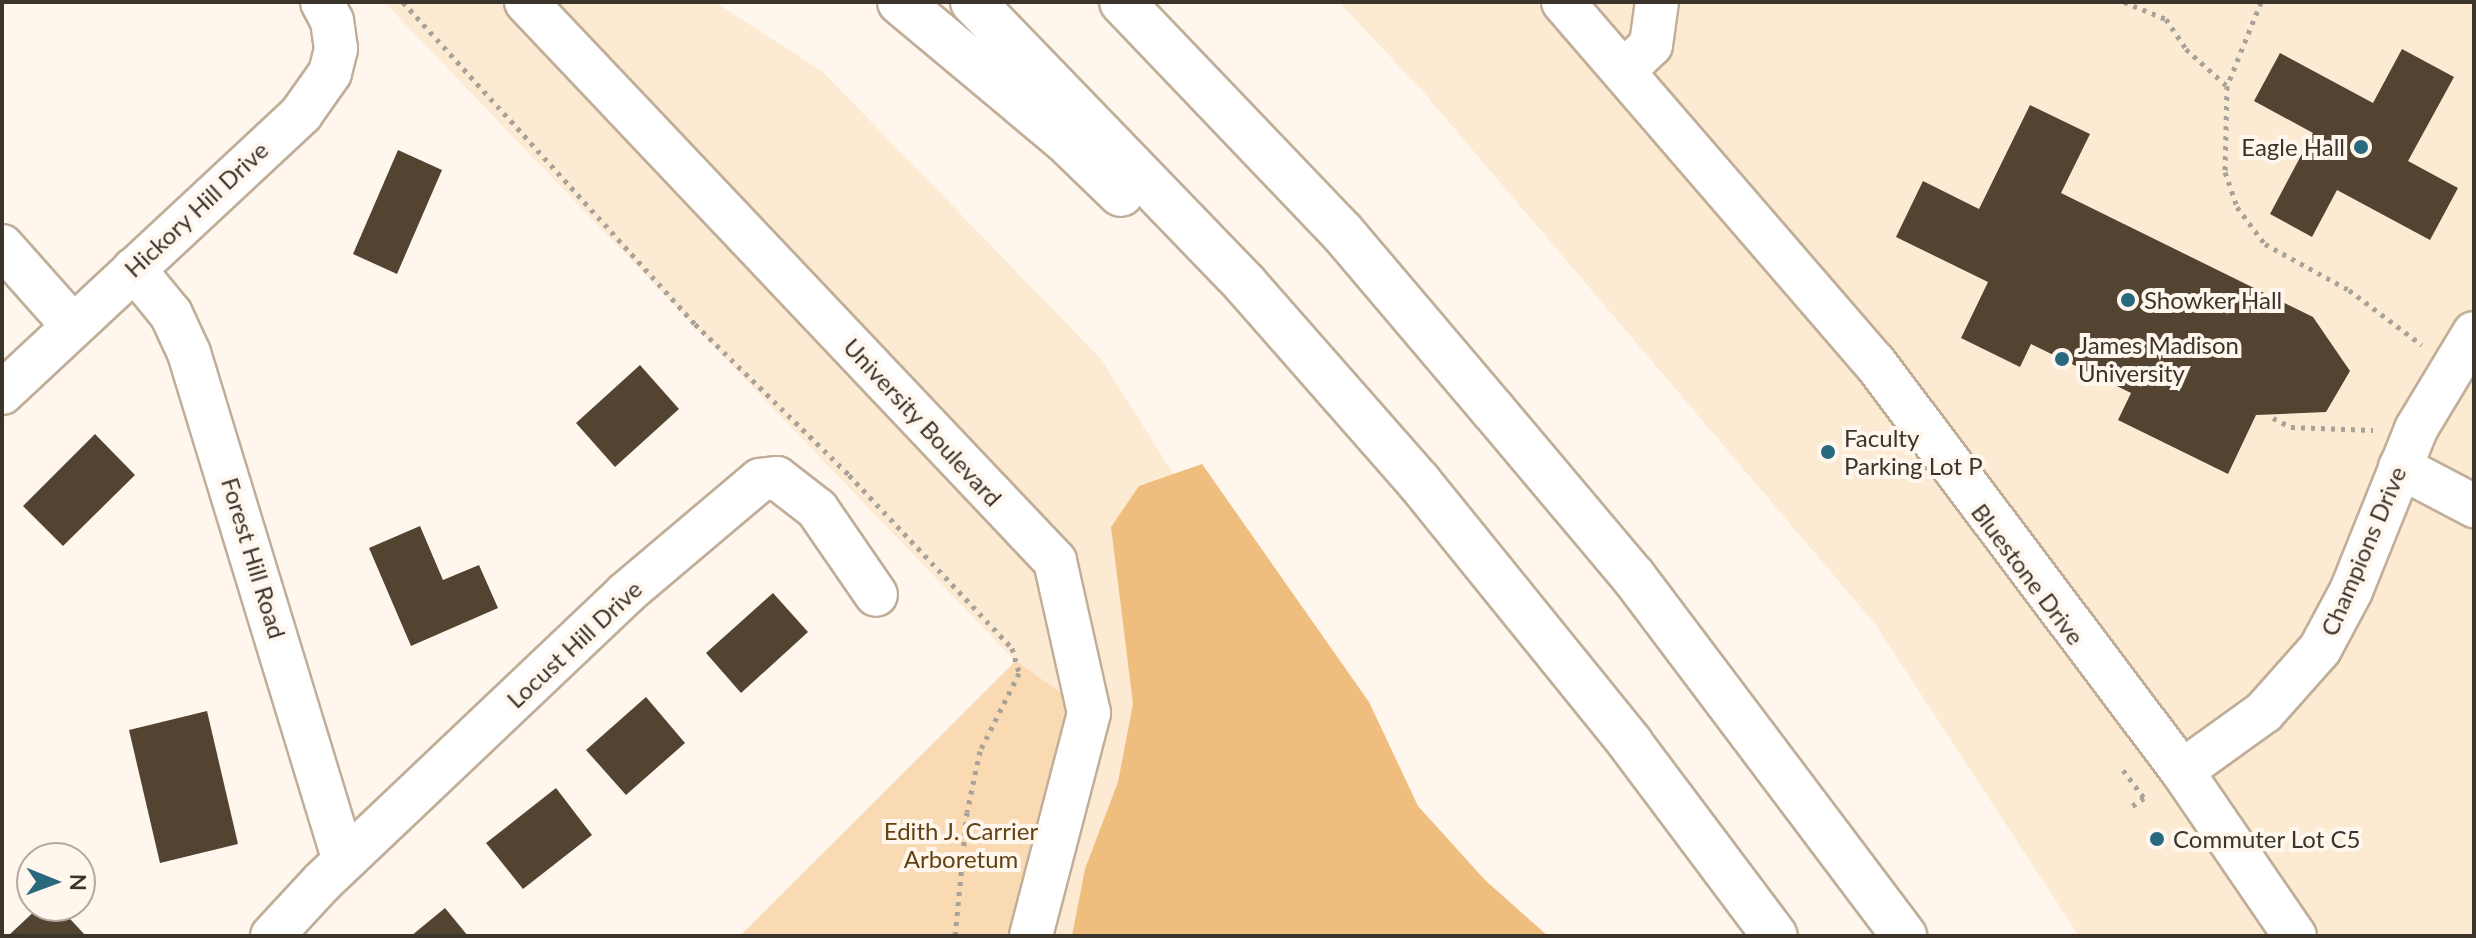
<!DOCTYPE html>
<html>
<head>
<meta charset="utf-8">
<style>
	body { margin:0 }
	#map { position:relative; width:2476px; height:938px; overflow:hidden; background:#fff7ee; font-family:Lato,sans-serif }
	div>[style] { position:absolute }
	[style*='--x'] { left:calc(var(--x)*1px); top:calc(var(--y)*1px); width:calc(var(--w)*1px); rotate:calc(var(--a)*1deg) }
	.built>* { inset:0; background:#fdead3 }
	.green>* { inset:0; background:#fadab3 }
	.forest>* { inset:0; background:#efbe7e }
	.building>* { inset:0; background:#534432 }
	.path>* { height:5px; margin-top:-2.5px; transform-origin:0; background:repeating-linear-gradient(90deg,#a9a299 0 4px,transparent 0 10px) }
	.roads { filter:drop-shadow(2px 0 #c0ae99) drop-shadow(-2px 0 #c0ae99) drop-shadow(0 2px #c0ae99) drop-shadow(0 -2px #c0ae99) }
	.minor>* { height:42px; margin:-21px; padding:0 21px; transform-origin:21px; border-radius:21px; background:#fff }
	.highway>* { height:44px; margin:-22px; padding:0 22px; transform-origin:22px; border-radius:22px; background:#fff }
	.dots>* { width:22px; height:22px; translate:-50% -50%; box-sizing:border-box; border:4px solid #fff7ee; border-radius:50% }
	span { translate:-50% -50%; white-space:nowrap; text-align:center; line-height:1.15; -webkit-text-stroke:8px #fff7ee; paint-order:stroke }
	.poi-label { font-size:24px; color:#3b342b }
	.right { translate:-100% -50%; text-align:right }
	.left { translate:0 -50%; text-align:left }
	.street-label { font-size:24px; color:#3b342b }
	.park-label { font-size:24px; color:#644312 }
	.frame { position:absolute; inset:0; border:4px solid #3b342b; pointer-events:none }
	.north { position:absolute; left:16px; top:842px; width:80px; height:80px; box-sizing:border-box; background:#fff7ee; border:2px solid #b1a9a0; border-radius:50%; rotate:91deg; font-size:22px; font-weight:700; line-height:32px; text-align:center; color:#3b342b }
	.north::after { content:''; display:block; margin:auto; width:28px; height:36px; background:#29697e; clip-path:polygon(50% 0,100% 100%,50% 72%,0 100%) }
</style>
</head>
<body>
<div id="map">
	<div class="built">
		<i style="clip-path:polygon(384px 2px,715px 2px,823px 72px,1101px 359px,1404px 841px,1499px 936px,740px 936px,1015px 661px)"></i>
		<i style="clip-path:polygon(1339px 2px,2474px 2px,2474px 936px,2079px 936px,1875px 624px,1425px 94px)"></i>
	</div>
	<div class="green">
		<i style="clip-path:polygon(1016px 661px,1089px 713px,1031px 936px,740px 936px)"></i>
	</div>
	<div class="forest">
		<i style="clip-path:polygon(1202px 464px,1369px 702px,1418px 806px,1485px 880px,1548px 936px,1072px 936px,1085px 869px,1118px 782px,1133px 704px,1111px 527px,1139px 486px)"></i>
	</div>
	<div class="building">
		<i style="clip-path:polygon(2402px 49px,2454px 77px,2408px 161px,2458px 188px,2430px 240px,2337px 190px,2312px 237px,2270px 214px,2313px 133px,2254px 101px,2280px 53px,2373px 103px)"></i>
		<i style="clip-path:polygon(2030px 105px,2090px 134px,2061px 193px,2313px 317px,2350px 371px,2326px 412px,2256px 415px,2228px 474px,2118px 420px,2131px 393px,2031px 344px,2020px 367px,1961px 338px,1988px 282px,1896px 237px,1923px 181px,1979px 209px)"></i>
		<i style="clip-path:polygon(398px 150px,442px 170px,397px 274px,353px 254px)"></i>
		<i style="clip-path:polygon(640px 365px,679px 409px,615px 467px,576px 423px)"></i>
		<i style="clip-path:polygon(95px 434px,135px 475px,63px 546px,23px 506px)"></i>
		<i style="clip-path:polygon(420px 526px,443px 580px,479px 565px,498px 608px,411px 646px,369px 548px)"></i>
		<i style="clip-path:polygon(773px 593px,808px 632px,741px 693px,706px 653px)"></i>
		<i style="clip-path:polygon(646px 697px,685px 743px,626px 795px,586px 750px)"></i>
		<i style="clip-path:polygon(207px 711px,238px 844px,160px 863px,129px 730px)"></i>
		<i style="clip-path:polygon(556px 788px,592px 835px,523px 889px,486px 843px)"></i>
		<i style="clip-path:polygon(40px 906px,58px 906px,86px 936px,8px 936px)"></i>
		<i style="clip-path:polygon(445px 908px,468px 936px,411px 936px)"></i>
	</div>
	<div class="path">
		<i style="--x:403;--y:2;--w:435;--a:47.8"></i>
		<i style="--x:695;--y:324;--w:216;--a:44.4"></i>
		<i style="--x:849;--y:475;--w:238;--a:46.7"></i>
		<i style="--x:1012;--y:648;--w:26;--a:74"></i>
		<i style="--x:1019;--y:673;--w:87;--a:116.6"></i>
		<i style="--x:980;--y:751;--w:62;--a:102"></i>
		<i style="--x:967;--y:812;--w:125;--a:95.5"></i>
		<i style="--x:2124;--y:2;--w:45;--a:22"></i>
		<i style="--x:2166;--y:19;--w:36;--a:56"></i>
		<i style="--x:2186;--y:49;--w:55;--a:42.1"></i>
		<i style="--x:2261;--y:2;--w:91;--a:112"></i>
		<i style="--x:2227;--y:86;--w:86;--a:91.3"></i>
		<i style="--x:2225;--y:172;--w:37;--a:71"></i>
		<i style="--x:2237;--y:207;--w:46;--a:52.9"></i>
		<i style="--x:2265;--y:244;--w:96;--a:28.7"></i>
		<i style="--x:2349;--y:290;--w:91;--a:37"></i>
		<i style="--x:2273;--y:418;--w:20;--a:27"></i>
		<i style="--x:2291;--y:427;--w:82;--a:2.1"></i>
		<i style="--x:2123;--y:770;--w:35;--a:53"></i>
		<i style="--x:2144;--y:798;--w:18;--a:146"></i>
	</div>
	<div class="roads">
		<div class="minor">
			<i style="--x:526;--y:2;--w:770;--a:46.58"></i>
			<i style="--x:1055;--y:561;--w:156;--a:77.4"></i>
			<i style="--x:1089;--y:713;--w:230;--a:104.6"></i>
			<i style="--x:1563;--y:2;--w:477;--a:49.2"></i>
			<i style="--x:1875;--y:363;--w:511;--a:53.04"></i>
			<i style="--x:2182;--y:771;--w:200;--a:55.6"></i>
			<i style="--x:1625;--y:70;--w:36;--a:-44"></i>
			<i style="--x:1651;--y:45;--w:43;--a:-82.1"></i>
			<i style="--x:2;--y:246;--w:107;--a:48.4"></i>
			<i style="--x:134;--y:269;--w:58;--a:50.6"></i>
			<i style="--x:171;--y:314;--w:43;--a:65.2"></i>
			<i style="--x:189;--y:353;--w:531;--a:73.03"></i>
			<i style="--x:2;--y:393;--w:409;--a:-43"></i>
			<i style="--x:301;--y:114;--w:50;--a:-54.7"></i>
			<i style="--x:330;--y:73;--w:25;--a:-76"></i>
			<i style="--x:336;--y:49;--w:28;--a:-98"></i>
			<i style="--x:332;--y:21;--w:21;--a:-118"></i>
			<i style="--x:2400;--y:467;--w:84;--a:27.8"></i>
			<i style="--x:2182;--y:771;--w:101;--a:-35.7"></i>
			<i style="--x:2264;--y:712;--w:84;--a:-48.4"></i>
			<i style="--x:2320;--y:649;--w:66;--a:-61.9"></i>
			<i style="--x:2351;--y:591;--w:175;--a:-68.1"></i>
			<i style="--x:2416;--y:429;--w:112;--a:-58.9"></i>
			<i style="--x:272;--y:936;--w:75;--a:-47.2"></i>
			<i style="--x:323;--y:881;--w:417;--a:-43.5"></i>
			<i style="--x:625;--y:594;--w:177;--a:-40.2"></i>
			<i style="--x:760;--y:480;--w:17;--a:-7"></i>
			<i style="--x:777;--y:478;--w:51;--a:37.8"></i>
			<i style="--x:817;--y:509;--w:104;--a:55.5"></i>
		</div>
		<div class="highway">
			<i style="--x:900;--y:2;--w:214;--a:39.9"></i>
			<i style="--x:1064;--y:139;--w:79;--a:44"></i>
			<i style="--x:973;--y:2;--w:393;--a:46"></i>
			<i style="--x:1246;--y:285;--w:262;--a:48.7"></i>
			<i style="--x:1419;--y:482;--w:336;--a:51"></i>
			<i style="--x:1630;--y:743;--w:241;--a:53.1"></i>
			<i style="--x:1122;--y:2;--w:318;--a:46.3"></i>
			<i style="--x:1342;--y:232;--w:233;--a:49.7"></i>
			<i style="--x:1493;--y:410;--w:217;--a:49.9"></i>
			<i style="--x:1633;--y:576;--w:451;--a:53"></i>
		</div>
	</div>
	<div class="dots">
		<i style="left:2361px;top:147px;background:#29697e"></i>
		<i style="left:2128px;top:300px;background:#29697e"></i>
		<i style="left:2062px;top:359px;background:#29697e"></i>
		<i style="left:1828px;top:452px;background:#29697e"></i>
		<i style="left:2157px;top:839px;background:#29697e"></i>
	</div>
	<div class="poi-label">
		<span class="right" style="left:2345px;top:147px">Eagle Hall</span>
		<span class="left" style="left:2144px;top:300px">Showker Hall</span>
		<span class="left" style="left:2078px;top:359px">James Madison<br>University</span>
		<span class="left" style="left:1844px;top:452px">Faculty<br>Parking Lot P</span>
		<span class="left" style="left:2173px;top:839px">Commuter Lot C5</span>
	</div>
	<div class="street-label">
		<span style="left:196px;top:209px;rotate:-43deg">Hickory Hill Drive</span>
		<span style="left:923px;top:422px;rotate:47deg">University Boulevard</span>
		<span style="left:2363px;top:551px;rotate:-67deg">Champions Drive</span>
		<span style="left:254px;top:558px;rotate:73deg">Forest Hill Road</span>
		<span style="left:2028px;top:574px;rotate:53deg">Bluestone Drive</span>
		<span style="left:574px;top:644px;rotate:-43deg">Locust Hill Drive</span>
	</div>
	<div class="park-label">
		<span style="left:961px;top:845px">Edith J. Carrier<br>Arboretum</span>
	</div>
	<div class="frame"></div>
	<div class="north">N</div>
</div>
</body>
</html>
